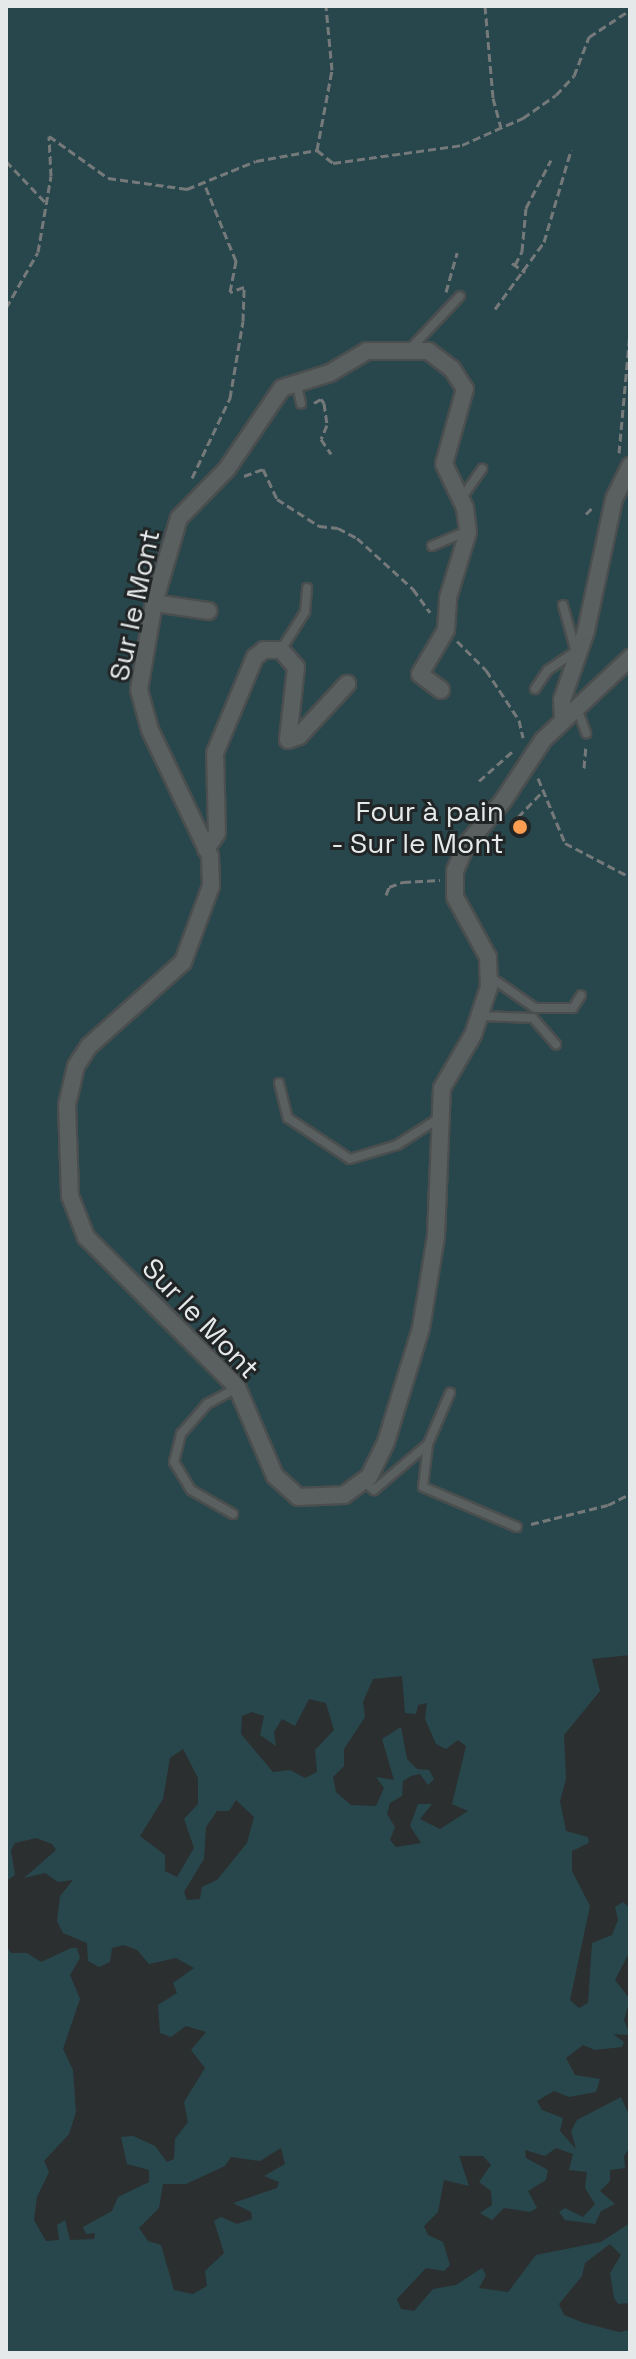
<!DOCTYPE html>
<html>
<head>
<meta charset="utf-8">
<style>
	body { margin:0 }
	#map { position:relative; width:636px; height:2359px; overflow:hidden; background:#2b2f30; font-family:"Space Grotesk",sans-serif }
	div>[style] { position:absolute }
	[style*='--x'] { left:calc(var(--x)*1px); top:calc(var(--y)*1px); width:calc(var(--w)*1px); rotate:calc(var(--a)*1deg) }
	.green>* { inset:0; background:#28474c }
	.path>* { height:3px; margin-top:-1.5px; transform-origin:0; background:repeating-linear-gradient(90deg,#75797a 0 8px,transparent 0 12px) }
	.roads { filter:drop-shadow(2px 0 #4a4e4e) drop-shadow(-2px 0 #4a4e4e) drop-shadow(0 2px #4a4e4e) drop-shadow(0 -2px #4a4e4e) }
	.service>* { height:8px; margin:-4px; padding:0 4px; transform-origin:4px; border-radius:4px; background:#5a5f60 }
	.minor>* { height:16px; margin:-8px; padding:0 8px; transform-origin:8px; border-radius:8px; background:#5a5f60 }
	.dots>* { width:22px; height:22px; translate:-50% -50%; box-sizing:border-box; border:4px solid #212526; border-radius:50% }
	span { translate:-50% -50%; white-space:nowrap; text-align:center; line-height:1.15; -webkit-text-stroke:6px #212526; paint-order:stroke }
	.street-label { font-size:28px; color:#e6e9e9 }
	.poi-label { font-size:28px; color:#e6e9e9 }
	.right { translate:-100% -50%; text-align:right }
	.frame { position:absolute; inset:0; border:8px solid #e6e9e9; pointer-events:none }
</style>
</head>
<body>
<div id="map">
	<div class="green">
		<i style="clip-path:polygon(evenodd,6px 6px,630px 6px,630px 1655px,592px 1659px,600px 1691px,564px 1735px,566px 1779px,560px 1801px,566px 1831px,588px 1837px,589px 1843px,572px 1851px,572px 1871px,590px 1906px,570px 2000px,579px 2008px,588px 2003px,592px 1943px,612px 1935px,618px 1920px,615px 1907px,623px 1902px,630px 1908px,630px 1951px,615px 1980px,630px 1999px,624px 2020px,630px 2035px,613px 2034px,624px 2042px,622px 2047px,595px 2050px,583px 2045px,566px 2058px,575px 2075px,600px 2079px,596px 2092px,569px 2097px,554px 2091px,537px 2101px,542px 2110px,563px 2118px,560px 2131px,576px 2149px,571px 2131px,577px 2120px,621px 2097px,630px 2117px,630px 2147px,624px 2156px,625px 2168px,610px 2170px,610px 2181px,600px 2191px,615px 2204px,601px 2211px,595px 2224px,565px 2220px,559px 2212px,565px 2208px,583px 2217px,595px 2204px,585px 2188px,587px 2172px,569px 2170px,573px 2154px,556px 2148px,545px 2156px,525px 2150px,526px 2158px,548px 2170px,546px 2180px,528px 2191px,537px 2208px,530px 2212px,504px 2208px,492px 2220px,480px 2213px,492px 2205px,491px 2191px,479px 2182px,491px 2165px,483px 2156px,459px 2156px,469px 2186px,444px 2180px,438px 2212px,424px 2226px,428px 2235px,443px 2242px,450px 2265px,444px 2271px,426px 2268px,397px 2299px,401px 2309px,414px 2311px,433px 2289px,456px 2285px,482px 2268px,486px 2275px,479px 2288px,508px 2292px,536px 2255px,601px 2242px,630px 2223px,630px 2303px,618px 2304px,614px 2298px,610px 2273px,621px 2255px,610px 2244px,585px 2263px,582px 2276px,559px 2304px,564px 2315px,584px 2323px,619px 2332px,630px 2330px,630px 2353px,6px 2353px,6px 1946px,11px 1953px,27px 1953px,41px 1962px,71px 1948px,77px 1948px,80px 1958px,70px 1975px,80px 1999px,63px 2049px,73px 2070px,76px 2112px,69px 2134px,44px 2161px,49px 2172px,37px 2197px,34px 2220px,46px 2241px,59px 2240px,57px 2225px,65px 2220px,70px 2240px,94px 2239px,95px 2233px,86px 2234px,83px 2227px,112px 2211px,118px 2197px,149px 2182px,149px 2170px,127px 2164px,121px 2137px,133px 2136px,155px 2146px,167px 2162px,174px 2159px,175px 2139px,188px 2122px,184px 2102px,205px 2068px,191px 2050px,206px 2032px,186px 2026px,171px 2037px,160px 2033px,158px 2005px,177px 1993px,173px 1983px,194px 1968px,176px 1958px,149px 1964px,137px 1950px,124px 1945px,112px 1948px,110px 1962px,99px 1967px,88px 1961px,87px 1943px,63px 1933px,57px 1921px,60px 1896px,73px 1880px,58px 1882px,45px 1873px,24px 1878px,56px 1850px,52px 1844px,36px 1838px,15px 1843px,11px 1850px,15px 1875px,6px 1881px,6px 6px,402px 1676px,405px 1713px,416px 1714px,418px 1705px,427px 1703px,425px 1719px,436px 1744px,446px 1749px,458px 1740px,466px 1746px,452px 1804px,468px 1811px,440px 1829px,420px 1819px,432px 1804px,418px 1804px,410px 1826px,421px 1843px,396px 1847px,390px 1840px,395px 1827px,387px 1814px,390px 1803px,402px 1796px,403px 1781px,411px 1776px,420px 1774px,428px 1785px,434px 1779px,429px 1770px,417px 1769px,407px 1759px,401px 1727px,382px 1739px,394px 1780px,376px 1777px,384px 1788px,376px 1806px,351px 1805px,336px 1792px,333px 1777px,344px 1766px,344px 1749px,365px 1717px,363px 1702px,373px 1679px,402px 1676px,6px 6px,309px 1699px,326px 1703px,334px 1730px,315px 1750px,317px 1772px,305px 1778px,290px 1770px,273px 1772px,241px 1734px,242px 1716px,252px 1712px,264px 1716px,260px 1735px,276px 1746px,274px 1732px,282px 1719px,295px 1726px,309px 1699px,6px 6px,183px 1749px,198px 1778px,198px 1804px,184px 1819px,194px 1848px,177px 1877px,165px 1871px,165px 1855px,140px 1836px,163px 1799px,170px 1758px,183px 1749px,6px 6px,236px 1800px,254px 1817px,247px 1843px,217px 1880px,202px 1887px,200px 1899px,187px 1900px,184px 1892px,204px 1859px,206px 1827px,217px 1811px,229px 1811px,236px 1800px,6px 6px,281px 2148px,285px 2164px,264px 2176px,279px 2182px,277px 2188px,233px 2203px,251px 2212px,252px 2219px,237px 2224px,221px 2217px,214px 2221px,224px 2253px,205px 2271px,207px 2286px,193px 2294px,174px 2290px,161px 2245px,148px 2241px,139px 2228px,159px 2208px,163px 2184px,186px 2184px,225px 2166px,231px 2157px,260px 2161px,281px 2148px)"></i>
	</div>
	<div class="path">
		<i style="--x:485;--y:6;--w:92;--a:85"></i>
		<i style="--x:493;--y:98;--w:30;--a:75"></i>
		<i style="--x:317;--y:150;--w:81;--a:-79.4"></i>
		<i style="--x:332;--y:70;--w:64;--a:-95.4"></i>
		<i style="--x:6;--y:161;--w:57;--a:46.4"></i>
		<i style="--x:512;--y:263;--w:16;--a:35"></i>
		<i style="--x:515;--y:265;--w:16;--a:-63"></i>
		<i style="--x:522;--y:251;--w:43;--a:-84.7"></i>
		<i style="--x:526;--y:208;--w:54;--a:-62.5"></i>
		<i style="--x:446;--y:292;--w:41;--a:-74.2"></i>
		<i style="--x:6;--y:308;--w:64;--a:-60.3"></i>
		<i style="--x:38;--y:252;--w:77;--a:-80.3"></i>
		<i style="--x:51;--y:176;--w:40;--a:-92.9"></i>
		<i style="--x:49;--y:136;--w:72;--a:35.4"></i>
		<i style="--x:108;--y:178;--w:80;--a:7.9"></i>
		<i style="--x:187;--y:189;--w:74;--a:-22.1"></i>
		<i style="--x:256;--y:161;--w:62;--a:-10.2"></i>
		<i style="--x:317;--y:150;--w:21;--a:39"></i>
		<i style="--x:333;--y:163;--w:130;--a:-7.9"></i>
		<i style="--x:462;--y:145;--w:67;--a:-23.9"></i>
		<i style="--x:523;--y:118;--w:40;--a:-34.9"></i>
		<i style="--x:556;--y:95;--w:26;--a:-47"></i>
		<i style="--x:574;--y:76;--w:42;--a:-69"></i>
		<i style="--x:589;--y:37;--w:49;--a:-33.4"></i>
		<i style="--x:495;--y:309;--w:83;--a:-53.8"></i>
		<i style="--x:544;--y:242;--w:96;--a:-73.6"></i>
		<i style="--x:314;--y:403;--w:8;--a:-30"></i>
		<i style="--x:321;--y:399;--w:5;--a:53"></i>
		<i style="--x:324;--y:403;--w:22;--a:82"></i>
		<i style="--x:327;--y:425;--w:15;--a:113"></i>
		<i style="--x:321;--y:439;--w:18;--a:56"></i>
		<i style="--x:619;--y:453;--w:121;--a:-84.8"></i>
		<i style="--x:244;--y:476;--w:20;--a:-20"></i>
		<i style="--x:263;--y:469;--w:33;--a:65"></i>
		<i style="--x:277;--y:499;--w:50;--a:32.7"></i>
		<i style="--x:319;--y:526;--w:19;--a:6"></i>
		<i style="--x:338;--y:528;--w:21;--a:28"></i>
		<i style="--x:357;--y:538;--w:76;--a:42.3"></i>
		<i style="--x:413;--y:589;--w:29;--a:54"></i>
		<i style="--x:192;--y:478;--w:89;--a:-64.6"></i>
		<i style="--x:230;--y:398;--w:78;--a:-80.4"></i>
		<i style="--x:243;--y:321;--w:34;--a:-88"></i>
		<i style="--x:244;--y:287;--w:15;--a:160"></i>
		<i style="--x:230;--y:292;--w:32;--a:-79"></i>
		<i style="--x:236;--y:261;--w:84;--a:-112.3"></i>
		<i style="--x:586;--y:514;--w:11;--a:-45"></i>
		<i style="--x:457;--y:641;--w:41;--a:45"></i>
		<i style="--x:486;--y:670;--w:60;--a:56.6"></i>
		<i style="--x:519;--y:720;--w:18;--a:77"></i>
		<i style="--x:584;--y:768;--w:23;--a:-85"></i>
		<i style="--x:538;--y:778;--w:70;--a:67.4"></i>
		<i style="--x:565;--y:843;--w:73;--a:27.6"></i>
		<i style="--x:479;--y:781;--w:47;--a:-41.5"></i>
		<i style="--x:518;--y:817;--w:35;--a:-46"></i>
		<i style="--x:386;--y:895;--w:9;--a:-69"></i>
		<i style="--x:389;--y:887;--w:15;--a:-20"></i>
		<i style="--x:403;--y:882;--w:37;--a:-3"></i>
		<i style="--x:531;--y:1524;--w:79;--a:-13.9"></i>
		<i style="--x:608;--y:1505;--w:25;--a:-27"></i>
	</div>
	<div class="roads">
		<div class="service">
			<i style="--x:409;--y:350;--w:74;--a:-46.6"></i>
			<i style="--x:297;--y:386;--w:18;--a:77"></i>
			<i style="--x:461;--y:499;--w:37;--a:-55"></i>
			<i style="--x:432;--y:546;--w:39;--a:-23"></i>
			<i style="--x:563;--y:605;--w:46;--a:74.7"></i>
			<i style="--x:281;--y:650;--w:45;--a:-57.7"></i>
			<i style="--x:305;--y:612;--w:24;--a:-85"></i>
			<i style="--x:535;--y:689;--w:23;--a:-56"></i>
			<i style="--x:548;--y:670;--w:37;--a:-34"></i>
			<i style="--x:577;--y:708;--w:27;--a:70"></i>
			<i style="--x:489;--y:976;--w:56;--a:34.8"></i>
			<i style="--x:535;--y:1008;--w:38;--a:0"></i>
			<i style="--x:573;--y:1008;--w:15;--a:-58"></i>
			<i style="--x:481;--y:1016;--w:52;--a:2.2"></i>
			<i style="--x:533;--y:1018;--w:35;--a:49"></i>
			<i style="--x:279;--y:1083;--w:36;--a:76"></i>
			<i style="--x:288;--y:1118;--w:74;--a:33.5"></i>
			<i style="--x:350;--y:1159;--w:49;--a:-16.6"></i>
			<i style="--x:397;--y:1145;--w:49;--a:-32.4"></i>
			<i style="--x:428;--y:1444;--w:56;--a:-66.7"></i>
			<i style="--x:364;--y:1482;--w:13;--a:39"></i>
			<i style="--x:374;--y:1490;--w:71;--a:-40.4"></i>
			<i style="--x:428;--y:1444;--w:43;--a:96.6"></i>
			<i style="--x:423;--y:1487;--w:102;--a:23.1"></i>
			<i style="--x:233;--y:1514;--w:48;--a:-150.3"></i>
			<i style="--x:191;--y:1490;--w:33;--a:-121"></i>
			<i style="--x:174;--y:1462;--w:29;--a:-76"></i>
			<i style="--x:181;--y:1434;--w:40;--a:-49"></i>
			<i style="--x:207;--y:1404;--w:34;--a:-28"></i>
		</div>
		<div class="minor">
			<i style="--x:154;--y:603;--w:55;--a:8.4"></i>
			<i style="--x:441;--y:690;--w:26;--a:-143"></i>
			<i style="--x:420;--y:674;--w:51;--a:-59.4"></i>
			<i style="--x:446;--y:630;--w:32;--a:-86"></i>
			<i style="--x:448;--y:598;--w:69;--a:-73.1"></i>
			<i style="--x:468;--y:532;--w:24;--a:-97"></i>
			<i style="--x:465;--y:508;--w:49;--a:-115.5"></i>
			<i style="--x:444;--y:464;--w:78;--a:-74.4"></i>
			<i style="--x:465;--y:389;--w:24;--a:-123"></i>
			<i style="--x:452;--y:369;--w:30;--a:-143"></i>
			<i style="--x:428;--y:351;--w:61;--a:180"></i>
			<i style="--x:367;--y:351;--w:43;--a:149.3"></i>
			<i style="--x:330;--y:373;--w:50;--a:162.6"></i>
			<i style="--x:282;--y:388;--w:98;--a:124.2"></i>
			<i style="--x:227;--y:469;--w:69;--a:134.4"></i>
			<i style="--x:179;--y:518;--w:89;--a:106.4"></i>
			<i style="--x:154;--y:603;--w:88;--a:99.8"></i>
			<i style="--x:139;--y:690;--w:41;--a:74.6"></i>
			<i style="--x:150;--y:730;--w:140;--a:64.5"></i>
			<i style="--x:210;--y:856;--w:30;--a:88"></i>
			<i style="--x:211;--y:886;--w:81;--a:110.2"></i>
			<i style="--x:183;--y:962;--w:126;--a:138.2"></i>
			<i style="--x:89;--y:1046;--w:24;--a:123"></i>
			<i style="--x:76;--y:1066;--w:39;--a:103"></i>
			<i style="--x:67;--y:1104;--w:92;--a:88.1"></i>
			<i style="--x:70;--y:1196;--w:44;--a:68.7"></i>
			<i style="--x:86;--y:1237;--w:213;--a:44.8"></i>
			<i style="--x:237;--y:1387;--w:97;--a:66.9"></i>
			<i style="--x:275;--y:1476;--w:31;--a:42"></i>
			<i style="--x:298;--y:1497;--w:46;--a:-2.5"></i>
			<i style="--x:344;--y:1495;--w:31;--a:-36"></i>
			<i style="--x:369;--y:1477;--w:39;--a:-64"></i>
			<i style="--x:386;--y:1442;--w:119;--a:-72.9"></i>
			<i style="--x:421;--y:1328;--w:93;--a:-80.7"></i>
			<i style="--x:436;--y:1236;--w:148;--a:-87.7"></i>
			<i style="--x:442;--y:1088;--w:61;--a:-59.7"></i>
			<i style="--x:473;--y:1035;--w:51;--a:-71.6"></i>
			<i style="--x:489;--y:987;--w:30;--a:-92"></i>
			<i style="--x:488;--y:957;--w:68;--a:-118.8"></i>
			<i style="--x:455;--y:897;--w:26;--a:-90"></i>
			<i style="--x:455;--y:871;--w:28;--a:-67"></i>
			<i style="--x:466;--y:845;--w:57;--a:-49.9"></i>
			<i style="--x:503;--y:801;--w:73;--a:-56.7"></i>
			<i style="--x:543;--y:740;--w:120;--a:-43.3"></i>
			<i style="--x:563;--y:718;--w:18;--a:-93"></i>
			<i style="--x:562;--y:700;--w:73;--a:-70.8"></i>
			<i style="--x:586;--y:631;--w:135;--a:-78"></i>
			<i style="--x:614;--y:499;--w:37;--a:-64"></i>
			<i style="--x:206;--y:849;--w:19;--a:-55"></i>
			<i style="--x:217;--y:833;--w:80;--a:-91.4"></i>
			<i style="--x:215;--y:753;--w:104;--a:-67.4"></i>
			<i style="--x:255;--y:657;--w:11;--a:-38"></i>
			<i style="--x:264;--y:650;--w:17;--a:0"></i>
			<i style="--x:281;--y:650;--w:23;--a:49"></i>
			<i style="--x:296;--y:667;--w:73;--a:96.3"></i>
			<i style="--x:288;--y:740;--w:12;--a:-20"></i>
			<i style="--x:299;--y:736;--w:71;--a:-47.3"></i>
		</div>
	</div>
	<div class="dots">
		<i style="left:520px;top:827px;background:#fb9e50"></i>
	</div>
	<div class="street-label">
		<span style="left:134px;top:605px;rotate:-78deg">Sur le Mont</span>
		<span style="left:201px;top:1318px;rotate:46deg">Sur le Mont</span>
	</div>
	<div class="poi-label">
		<span class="right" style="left:504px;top:827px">Four à pain<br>- Sur le Mont</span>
	</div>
	<div class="frame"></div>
</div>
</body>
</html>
